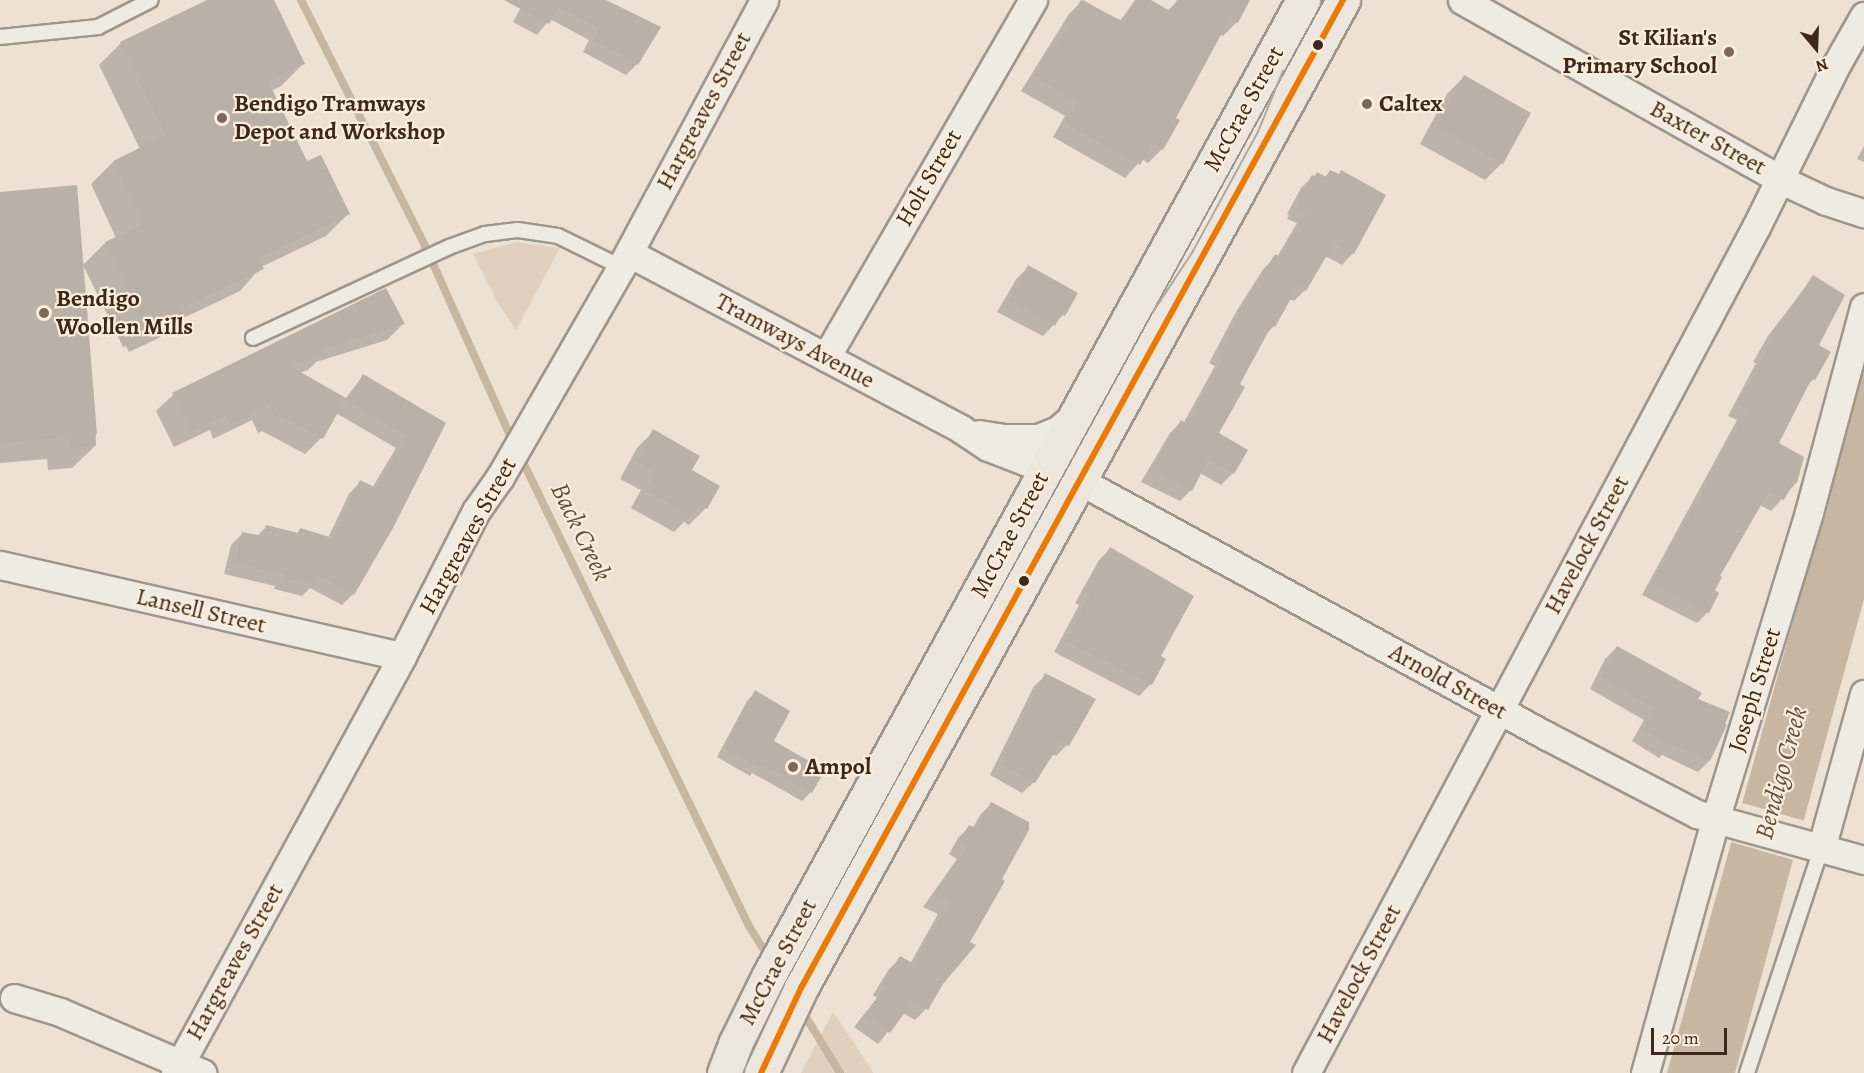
<!DOCTYPE html>
<html>
<head>
<meta charset="utf-8">
<style>
	body { margin:0 }
	#map { position:relative; width:1864px; height:1073px; overflow:hidden; background:#ece1d2; font-family:Alegreya,serif }
	div>[style] { position:absolute }
	[style*='--x'] { left:calc(var(--x)*1px); top:calc(var(--y)*1px); width:calc(var(--w)*1px); rotate:calc(var(--a)*1deg) }
	.green>* { inset:0; background:#e0d0bd }
	.water>* { inset:0; background:#c7b6a2 }
	.pier>* { inset:0; background:#ece1d2 }
	.shadow>* { inset:0; background:#0003 }
	.stream>* { height:8px; margin:-4px; padding:0 4px; transform-origin:4px; border-radius:4px; background:#c7b6a2 }
	.building>* { inset:0; background:#b9b1a6 }
	.roads { filter:drop-shadow(2px 0 #9e968c) drop-shadow(-2px 0 #9e968c) drop-shadow(0 2px #9e968c) drop-shadow(0 -2px #9e968c) }
	.service>* { height:14px; margin:-7px; padding:0 7px; transform-origin:7px; border-radius:7px; background:#efeae2 }
	.minor>* { height:27px; margin:-13.5px; padding:0 13.5px; transform-origin:13.5px; border-radius:13.5px; background:#efeae2 }
	.trunk>* { height:33px; margin:-16.5px; padding:0 16.5px; transform-origin:16.5px; border-radius:16.5px; background:#ece6dd }
	.tram>* { height:1.5px; margin:-0.75px; padding:0 0.75px; transform-origin:0.75px; border-radius:0.75px; background:#afa8a1 }
	.bus-1>* { height:6px; margin:-3px; padding:0 3px; transform-origin:3px; border-radius:3px; background:#ec7903 }
	.dots>* { width:16px; height:16px; translate:-50% -50%; box-sizing:border-box; border:3px solid #f9eddb; border-radius:50% }
	span { translate:-50% -50%; white-space:nowrap; text-align:center; line-height:1.15; -webkit-text-stroke:4.5px #f9eddb; paint-order:stroke }
	.poi-label { font-size:24px; color:#3d281b; font-weight:700 }
	.right { translate:-100% -50%; text-align:right }
	.left { translate:0 -50%; text-align:left }
	.street-label { font-size:24px; color:#3d281b }
	.water-label { font-size:26px; color:#624d3d; font-style:italic }
	.north { position:absolute; left:1786px; top:18px; width:60px; height:60px; -webkit-text-stroke:4px #f9eddb; paint-order:stroke; rotate:161deg; font-size:16px; font-weight:700; line-height:24px; text-align:center; color:#3d281b }
	.north::after { content:''; display:block; margin:auto; width:21px; height:27px; background:#3d281b; clip-path:polygon(50% 0,100% 100%,50% 72%,0 100%) }
	.scale { position:absolute; left:1651px; top:1028px; width:76px; height:27px; box-sizing:border-box; border:3px solid #3d281b; border-top:0; padding-left:8px; font-size:18px; line-height:21px; white-space:nowrap; color:#3d281b; -webkit-text-stroke:4px #f9eddb; paint-order:stroke }
</style>
</head>
<body>
<div id="map">
	<div class="green">
		<i style="clip-path:polygon(516px 242px,560px 248px,516px 330px,498px 303px,473px 254px)"></i>
		<i style="clip-path:polygon(833px 1012px,870px 1067px,873px 1073px,801px 1073px)"></i>
	</div>
	<div class="water">
		<i style="clip-path:polygon(1864px 366px,1864px 599px,1735px 1073px,1667px 1073px)"></i>
	</div>
	<div class="pier">
		<i style="clip-path:polygon(1739px 802px,1805px 821px,1793px 860px,1728px 841px)"></i>
	</div>
	<div class="shadow">
		<i style="clip-path:polygon(210px 0,273px 0,303px 64px,281px 86px,271px 91px,307px 163px,348px 214px,326px 236px,261px 267px,240px 291px,173px 323px,159px 338px,129px 352px,126px 346px,123px 347px,83px 265px,105px 243px,116px 238px,91px 184px,113px 162px,140px 149px,99px 65px,121px 43px)"></i>
		<i style="clip-path:polygon(525px 0,604px 0,637px 64px,626px 75px,583px 52px,589px 40px,550px 19px,537px 35px,513px 22px)"></i>
		<i style="clip-path:polygon(1083px 0,1120px 21px,1135px 0,1148px 0,1167px 11px,1178px 1px,1249px 0,1237px 22px,1223px 36px,1220px 34px,1174px 118px,1162px 149px,1148px 163px,1142px 159px,1125px 178px,1053px 137px,1065px 116px,1021px 91px,1069px 14px)"></i>
		<i style="clip-path:polygon(1464px 77px,1502px 163px,1485px 180px,1420px 144px,1447px 94px)"></i>
		<i style="clip-path:polygon(1864px 146px,1864px 162px,1857px 159px)"></i>
		<i style="clip-path:polygon(1330px 172px,1353px 253px,1342px 265px,1325px 256px,1305px 290px,1294px 301px,1289px 299px,1274px 326px,1264px 336px,1238px 384px,1217px 434px,1246px 451px,1233px 473px,1221px 485px,1200px 473px,1191px 490px,1180px 501px,1141px 482px,1170px 433px,1181px 422px,1183px 424px,1215px 366px,1209px 363px,1236px 312px,1264px 268px,1277px 257px,1297px 223px,1287px 219px,1289px 215px,1287px 214px,1301px 188px,1312px 177px,1324px 178px)"></i>
		<i style="clip-path:polygon(0 194px,96px 434px,95px 446px,72px 468px,48px 470px,47px 459px,0 463px)"></i>
		<i style="clip-path:polygon(1029px 267px,1063px 315px,1043px 336px,997px 312px,1017px 278px)"></i>
		<i style="clip-path:polygon(1813px 277px,1817px 346px,1814px 379px,1806px 386px,1777px 444px,1803px 458px,1796px 483px,1771px 511px,1760px 505px,1718px 576px,1708px 612px,1697px 623px,1642px 595px,1737px 420px,1728px 416px,1756px 363px,1753px 362px,1768px 336px)"></i>
		<i style="clip-path:polygon(385px 290px,403px 324px,387px 340px,316px 362px,308px 370px,299px 373px,345px 399px,363px 376px,444px 424px,353px 594px,342px 605px,310px 588px,302px 596px,274px 589px,275px 586px,224px 574px,231px 545px,243px 533px,257px 536px,267px 526px,296px 534px,300px 530px,328px 538px,349px 494px,360px 482px,372px 488px,396px 448px,336px 413px,321px 438px,305px 454px,262px 431px,258px 433px,252px 420px,213px 439px,210px 430px,174px 447px,156px 411px,173px 395px)"></i>
		<i style="clip-path:polygon(654px 431px,690px 470px,706px 508px,689px 525px,684px 522px,674px 532px,631px 508px,641px 490px,620px 479px,637px 448px)"></i>
		<i style="clip-path:polygon(1110px 549px,1159px 656px,1151px 684px,1139px 696px,1054px 652px,1079px 605px,1075px 603px,1099px 560px)"></i>
		<i style="clip-path:polygon(1617px 647px,1696px 699px,1709px 761px,1698px 772px,1662px 755px,1659px 758px,1632px 741px,1644px 720px,1590px 689px,1605px 659px)"></i>
		<i style="clip-path:polygon(1046px 675px,1067px 745px,1056px 756px,1052px 754px,1034px 782px,1022px 793px,990px 775px,1034px 686px)"></i>
		<i style="clip-path:polygon(756px 692px,772px 741px,811px 792px,802px 801px,752px 773px,750px 776px,717px 757px,747px 701px)"></i>
		<i style="clip-path:polygon(991px 804px,942px 983px,926px 1009px,915px 1020px,903px 1013px,878px 1044px,854px 1027px,877px 998px,873px 995px,889px 969px,901px 958px,910px 964px,938px 914px,923px 907px,957px 859px,949px 854px,958px 838px,969px 827px,973px 828px,980px 815px)"></i>
	</div>
	<div class="stream">
		<i style="--x:301;--y:0;--w:275;--a:63.2"></i>
		<i style="--x:425;--y:246;--w:215;--a:65.8"></i>
		<i style="--x:520;--y:456;--w:523;--a:64.02"></i>
		<i style="--x:749;--y:926;--w:38;--a:58"></i>
		<i style="--x:801;--y:1009;--w:75;--a:58.6"></i>
	</div>
	<div class="building">
		<i style="clip-path:polygon(207px 0,274px 0,305px 64px,268px 81px,307px 161px,321px 155px,350px 214px,259px 258px,264px 269px,180px 309px,183px 315px,152px 330px,148px 325px,146px 326px,105px 242px,143px 224px,113px 161px,166px 135px,120px 42px)"></i>
		<i style="clip-path:polygon(504px 0,606px 0,661px 27px,638px 65px,593px 40px,599px 28px,559px 7px,549px 24px)"></i>
		<i style="clip-path:polygon(1081px 0,1124px 22px,1136px 0,1151px 0,1170px 11px,1177px 0,1250px 0,1238px 23px,1230px 18px,1176px 118px,1180px 120px,1163px 150px,1152px 144px,1140px 165px,1065px 123px,1078px 102px,1034px 76px,1050px 47px,1053px 49px)"></i>
		<i style="clip-path:polygon(1464px 75px,1531px 113px,1503px 164px,1436px 127px)"></i>
		<i style="clip-path:polygon(1330px 170px,1339px 174px,1341px 170px,1386px 195px,1354px 254px,1334px 243px,1306px 291px,1298px 286px,1275px 327px,1272px 325px,1240px 384px,1245px 387px,1219px 433px,1248px 450px,1234px 474px,1208px 460px,1192px 491px,1151px 470px,1181px 420px,1187px 424px,1225px 355px,1219px 352px,1247px 299px,1275px 254px,1280px 257px,1307px 212px,1297px 207px,1300px 204px,1297px 202px,1312px 175px,1315px 176px,1317px 172px,1326px 177px)"></i>
		<i style="clip-path:polygon(77px 185px,97px 434px,95px 434px,96px 446px,70px 448px,69px 437px,0 443px,0 192px)"></i>
		<i style="clip-path:polygon(1028px 265px,1078px 293px,1065px 316px,1061px 314px,1055px 326px,1008px 300px)"></i>
		<i style="clip-path:polygon(1813px 275px,1845px 295px,1819px 345px,1831px 352px,1815px 380px,1812px 378px,1779px 443px,1804px 457px,1797px 483px,1794px 481px,1784px 500px,1768px 493px,1720px 576px,1722px 577px,1715px 590px,1719px 593px,1709px 613px,1652px 583px,1747px 409px,1738px 404px,1766px 351px,1764px 350px,1779px 322px,1781px 324px)"></i>
		<i style="clip-path:polygon(386px 288px,405px 324px,320px 350px,326px 354px,290px 366px,346px 398px,323px 439px,279px 415px,275px 418px,269px 404px,230px 424px,226px 415px,191px 432px,172px 393px)"></i>
		<i style="clip-path:polygon(363px 374px,446px 423px,393px 528px,354px 595px,318px 575px,315px 585px,285px 578px,286px 575px,235px 563px,242px 532px,263px 536px,266px 525px,298px 533px,300px 528px,333px 538px,360px 480px,376px 488px,406px 436px,348px 401px)"></i>
		<i style="clip-path:polygon(653px 429px,700px 456px,692px 470px,720px 486px,707px 509px,699px 504px,692px 516px,647px 491px,657px 472px,636px 461px)"></i>
		<i style="clip-path:polygon(1110px 547px,1194px 596px,1161px 656px,1166px 659px,1152px 685px,1065px 641px,1090px 594px,1085px 591px)"></i>
		<i style="clip-path:polygon(1617px 646px,1702px 693px,1698px 699px,1730px 712px,1725px 724px,1727px 725px,1710px 761px,1673px 744px,1672px 747px,1642px 729px,1654px 708px,1600px 677px)"></i>
		<i style="clip-path:polygon(1045px 673px,1096px 699px,1069px 746px,1061px 742px,1035px 783px,1000px 764px)"></i>
		<i style="clip-path:polygon(755px 690px,790px 711px,774px 741px,825px 770px,812px 793px,762px 765px,760px 768px,724px 748px)"></i>
		<i style="clip-path:polygon(991px 802px,1029px 822px,1029px 830px,1002px 879px,1005px 881px,970px 942px,976px 945px,943px 984px,928px 1010px,913px 1001px,890px 1033px,864px 1015px,887px 986px,883px 984px,900px 956px,914px 964px,948px 903px,933px 896px,967px 847px,959px 842px,969px 825px,976px 828px)"></i>
	</div>
	<div class="roads">
		<div class="service">
			<i style="--x:0;--y:37;--w:99;--a:-5.8"></i>
			<i style="--x:98;--y:27;--w:59;--a:-27"></i>
			<i style="--x:253;--y:338;--w:216;--a:-24.9"></i>
			<i style="--x:449;--y:247;--w:38;--a:-20"></i>
			<i style="--x:485;--y:234;--w:33;--a:-7"></i>
			<i style="--x:518;--y:230;--w:40;--a:8.5"></i>
			<i style="--x:558;--y:236;--w:70;--a:26.2"></i>
			<i style="--x:1747;--y:1073;--w:236;--a:-71.7"></i>
		</div>
		<div class="minor">
			<i style="--x:1462;--y:0;--w:366;--a:29.4"></i>
			<i style="--x:1781;--y:180;--w:50;--a:25"></i>
			<i style="--x:1826;--y:201;--w:40;--a:18"></i>
			<i style="--x:629;--y:253;--w:376;--a:27.9"></i>
			<i style="--x:961;--y:429;--w:32;--a:34"></i>
			<i style="--x:988;--y:447;--w:61;--a:21.1"></i>
			<i style="--x:826;--y:357;--w:413;--a:-59.9"></i>
			<i style="--x:979;--y:434;--w:24;--a:9"></i>
			<i style="--x:1003;--y:438;--w:35;--a:0"></i>
			<i style="--x:1038;--y:438;--w:22;--a:-22"></i>
			<i style="--x:1058;--y:430;--w:21;--a:-41"></i>
			<i style="--x:1080;--y:481;--w:532;--a:28.64"></i>
			<i style="--x:1547;--y:736;--w:169;--a:27.5"></i>
			<i style="--x:1697;--y:814;--w:173;--a:15.4"></i>
			<i style="--x:0;--y:565;--w:412;--a:12.8"></i>
			<i style="--x:1821;--y:849;--w:161;--a:-74.5"></i>
			<i style="--x:14;--y:998;--w:48;--a:16.9"></i>
			<i style="--x:60;--y:1012;--w:155;--a:23.2"></i>
			<i style="--x:175;--y:1073;--w:475;--a:-61.4"></i>
			<i style="--x:402;--y:656;--w:163;--a:-63"></i>
			<i style="--x:476;--y:511;--w:42;--a:-54.8"></i>
			<i style="--x:500;--y:477;--w:242;--a:-60"></i>
			<i style="--x:621;--y:267;--w:303;--a:-61.8"></i>
			<i style="--x:1306;--y:1073;--w:958;--a:-61.99"></i>
			<i style="--x:1756;--y:227;--w:178;--a:-63.7"></i>
			<i style="--x:1835;--y:67;--w:59;--a:-60.4"></i>
			<i style="--x:1645;--y:1073;--w:263;--a:-74.5"></i>
			<i style="--x:1715;--y:820;--w:322;--a:-73"></i>
			<i style="--x:1809;--y:512;--w:212;--a:-75"></i>
		</div>
		<div class="trunk">
			<i style="--x:724;--y:1073;--w:31;--a:-69"></i>
			<i style="--x:735;--y:1044;--w:77;--a:-63.8"></i>
			<i style="--x:769;--y:975;--w:1112;--a:-61.29"></i>
			<i style="--x:761;--y:1073;--w:94;--a:-64.8"></i>
			<i style="--x:801;--y:988;--w:1127;--a:-61.25"></i>
		</div>
	</div>
	<div class="tram">
		<i style="--x:1153;--y:312;--w:71;--a:-56.5"></i>
		<i style="--x:1192;--y:253;--w:138;--a:-61.4"></i>
		<i style="--x:1258;--y:132;--w:66;--a:-67.7"></i>
	</div>
	<div class="bus-1">
		<i style="--x:761;--y:1073;--w:94;--a:-64.8"></i>
		<i style="--x:801;--y:988;--w:1127;--a:-61.25"></i>
	</div>
	<div class="dots">
		<i style="left:1318px;top:45px;background:#3d281b"></i>
		<i style="left:1729px;top:52px;background:#7a695b"></i>
		<i style="left:1367px;top:104px;background:#7a695b"></i>
		<i style="left:222px;top:118px;background:#7a695b"></i>
		<i style="left:44px;top:313px;background:#7a695b"></i>
		<i style="left:1024px;top:581px;background:#3d281b"></i>
		<i style="left:793px;top:767px;background:#7a695b"></i>
	</div>
	<div class="poi-label">
		<span class="right" style="left:1717px;top:52px">St Kilian's<br>Primary School</span>
		<span class="left" style="left:234px;top:118px">Bendigo Tramways<br>Depot and Workshop</span>
		<span class="left" style="left:1379px;top:104px">Caltex</span>
		<span class="left" style="left:56px;top:313px">Bendigo<br>Woollen Mills</span>
		<span class="left" style="left:805px;top:767px">Ampol</span>
	</div>
	<div class="street-label">
		<span style="left:1244px;top:109px;rotate:-61deg">McCrae Street</span>
		<span style="left:704px;top:111px;rotate:-62deg">Hargreaves Street</span>
		<span style="left:1708px;top:138px;rotate:29deg">Baxter Street</span>
		<span style="left:929px;top:178px;rotate:-60deg">Holt Street</span>
		<span style="left:795px;top:341px;rotate:28deg">Tramways Avenue</span>
		<span style="left:1010px;top:535px;rotate:-62deg">McCrae Street</span>
		<span style="left:468px;top:536px;rotate:-61deg">Hargreaves Street</span>
		<span style="left:1587px;top:545px;rotate:-62deg">Havelock Street</span>
		<span style="left:201px;top:611px;rotate:13deg">Lansell Street</span>
		<span style="left:1448px;top:682px;rotate:29deg">Arnold Street</span>
		<span style="left:1755px;top:690px;rotate:-73deg">Joseph Street</span>
		<span style="left:235px;top:962px;rotate:-61deg">Hargreaves Street</span>
		<span style="left:778px;top:962px;rotate:-62deg">McCrae Street</span>
		<span style="left:1359px;top:974px;rotate:-62deg">Havelock Street</span>
	</div>
	<div class="water-label">
		<span style="left:581px;top:532px;rotate:64deg">Back Creek</span>
		<span style="left:1781px;top:773px;rotate:-75deg">Bendigo Creek</span>
	</div>
	<div class="north">N</div>
	<div class="scale">20 m</div>
</div>
</body>
</html>
